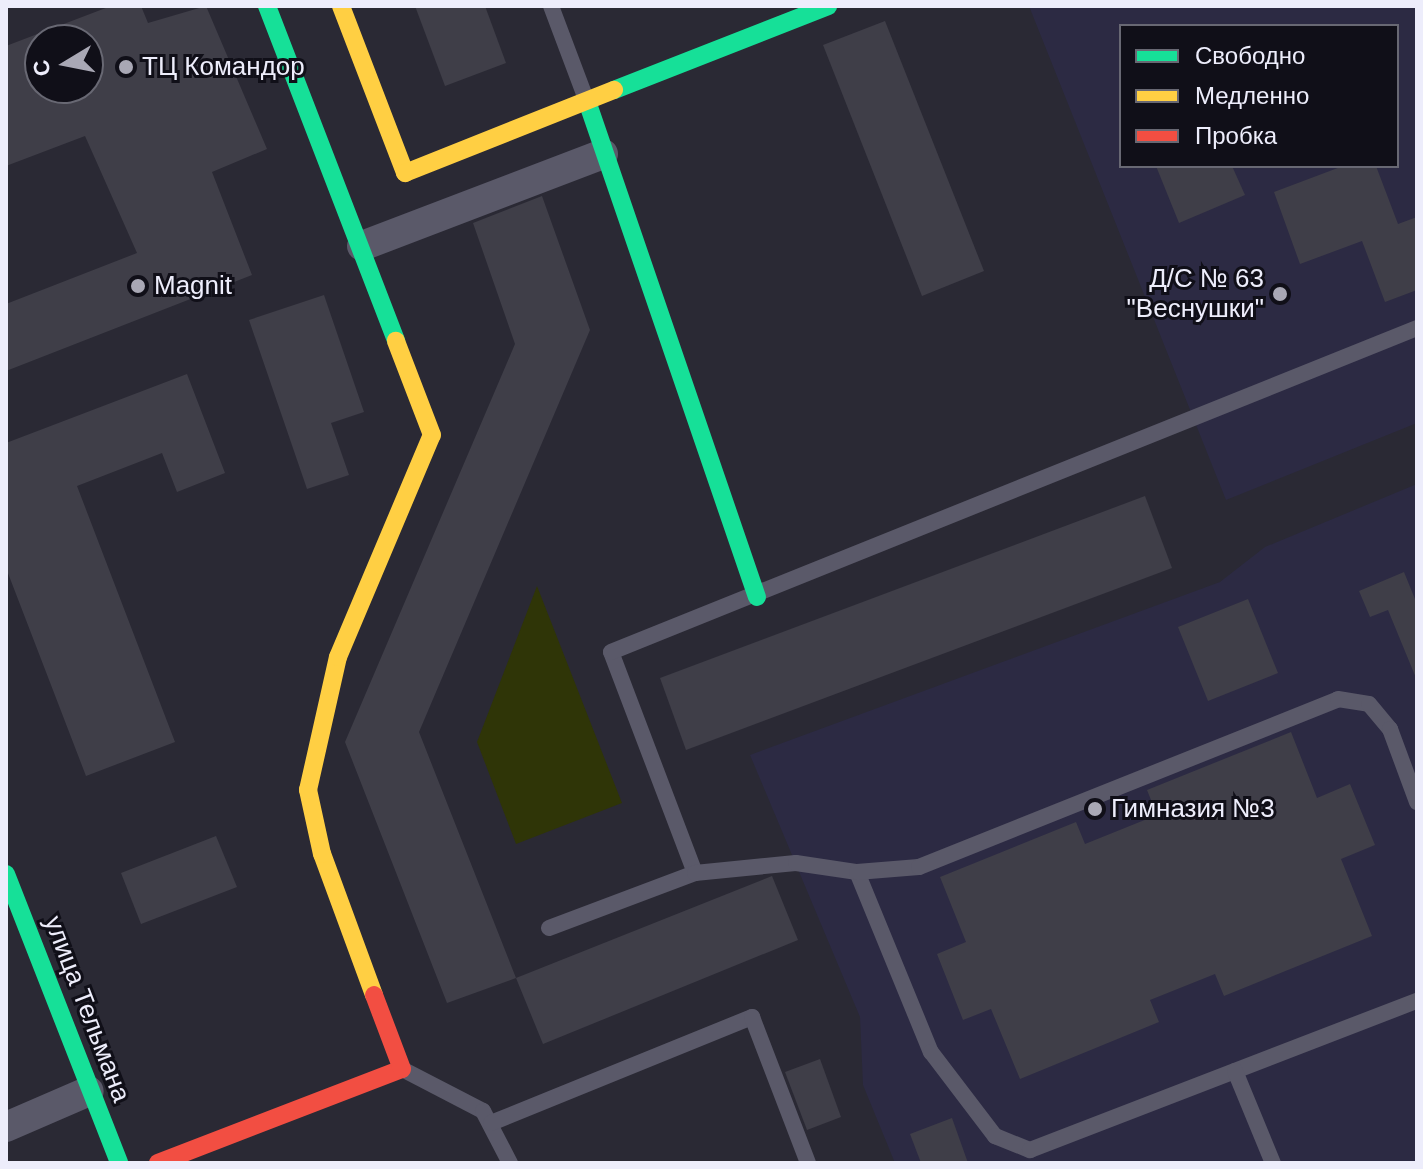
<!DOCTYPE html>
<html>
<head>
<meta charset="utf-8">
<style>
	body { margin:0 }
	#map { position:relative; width:1423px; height:1169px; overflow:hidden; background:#2a2934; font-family:Helvetica,sans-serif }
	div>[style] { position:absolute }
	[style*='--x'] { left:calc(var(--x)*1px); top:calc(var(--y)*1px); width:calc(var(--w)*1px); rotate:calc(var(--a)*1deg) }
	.built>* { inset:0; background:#2c2a43 }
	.green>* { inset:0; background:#2f3507 }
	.building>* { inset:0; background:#3f3e48 }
	.lane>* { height:16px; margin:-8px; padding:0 8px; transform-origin:8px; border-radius:8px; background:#5a5969 }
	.street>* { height:30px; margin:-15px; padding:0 15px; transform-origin:15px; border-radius:15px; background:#5a5969 }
	.fast>* { height:18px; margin:-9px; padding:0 9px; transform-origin:9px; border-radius:9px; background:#16e098 }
	.slow>* { height:18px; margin:-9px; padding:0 9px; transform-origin:9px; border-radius:9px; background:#ffcf43 }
	.jam>* { height:18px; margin:-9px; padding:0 9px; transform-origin:9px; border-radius:9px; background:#f24e42 }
	.dots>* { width:22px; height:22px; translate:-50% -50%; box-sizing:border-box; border:4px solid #100f18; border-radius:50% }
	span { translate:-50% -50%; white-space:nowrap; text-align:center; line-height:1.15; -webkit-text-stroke:6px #100f18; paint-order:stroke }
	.poi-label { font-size:26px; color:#ededfb }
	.left { translate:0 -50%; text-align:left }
	.right { translate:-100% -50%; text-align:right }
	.street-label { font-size:26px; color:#ededfb }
	.frame { position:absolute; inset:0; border:8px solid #ededfb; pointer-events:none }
	.legend { position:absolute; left:1119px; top:24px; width:280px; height:144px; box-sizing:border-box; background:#100f18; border:2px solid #686873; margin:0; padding:10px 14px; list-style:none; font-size:24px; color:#ededfb }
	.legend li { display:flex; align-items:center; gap:16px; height:40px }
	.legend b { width:40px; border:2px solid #686873 }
	.north { position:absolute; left:24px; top:24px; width:80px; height:80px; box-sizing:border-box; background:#100f18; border:2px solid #686873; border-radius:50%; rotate:260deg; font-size:22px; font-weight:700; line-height:32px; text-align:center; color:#ededfb }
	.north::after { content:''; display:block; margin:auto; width:28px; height:36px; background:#a9a8b5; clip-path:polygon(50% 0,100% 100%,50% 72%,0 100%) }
</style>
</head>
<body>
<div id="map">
	<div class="built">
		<i style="clip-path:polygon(evenodd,1029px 6px,1417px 6px,1417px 423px,1226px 500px,1029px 6px,1121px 26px,1397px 26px,1397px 166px,1121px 166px,1121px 26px)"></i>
		<i style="clip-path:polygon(1417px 484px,1417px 1163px,895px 1163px,863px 1085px,860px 1017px,750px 755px,1220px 582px,1265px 547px)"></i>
	</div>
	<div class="green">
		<i style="clip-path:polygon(537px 586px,622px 803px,516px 844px,477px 742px)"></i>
	</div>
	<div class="building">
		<i style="clip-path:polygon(evenodd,111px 6px,141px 6px,148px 23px,206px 6px,267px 149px,212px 172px,252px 275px,6px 371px,6px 304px,137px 253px,85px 136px,6px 166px,6px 46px,111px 6px,40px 40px,88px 40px,88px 88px,40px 88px,40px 40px)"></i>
		<i style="clip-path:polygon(415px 6px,485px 6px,506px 63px,445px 86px)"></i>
		<i style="clip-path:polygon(885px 21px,984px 271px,922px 296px,823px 45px)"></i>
		<i style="clip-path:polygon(1156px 166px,1232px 166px,1245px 195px,1179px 223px)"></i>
		<i style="clip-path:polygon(1343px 166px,1376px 166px,1398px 224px,1417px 217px,1417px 290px,1385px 302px,1362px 241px,1300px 264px,1274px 192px)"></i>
		<i style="clip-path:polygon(542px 196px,590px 330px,419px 732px,516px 978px,447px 1003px,345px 742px,515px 344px,473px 223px)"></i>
		<i style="clip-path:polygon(324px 295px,364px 412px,331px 423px,349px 475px,307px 489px,249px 320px)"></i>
		<i style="clip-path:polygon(187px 374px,225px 473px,177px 492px,162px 453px,77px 486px,175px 742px,86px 776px,6px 568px,6px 443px)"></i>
		<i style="clip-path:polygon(1145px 496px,1172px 568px,686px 750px,660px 678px)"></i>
		<i style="clip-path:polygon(1404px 572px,1417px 604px,1416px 678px,1388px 610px,1370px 617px,1359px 591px)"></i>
		<i style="clip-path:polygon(1248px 599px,1278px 673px,1208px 701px,1178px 627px)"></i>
		<i style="clip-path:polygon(1291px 732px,1317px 798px,1350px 784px,1375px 845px,1341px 859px,1372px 936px,1224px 996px,1215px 974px,1150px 1000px,1159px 1022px,1020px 1079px,991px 1009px,963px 1020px,937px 954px,966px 942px,940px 877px,1076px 822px,1085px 844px,1157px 815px,1147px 790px)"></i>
		<i style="clip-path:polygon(216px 836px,237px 887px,141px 924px,121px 873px)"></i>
		<i style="clip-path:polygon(772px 876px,798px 940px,543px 1044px,516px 978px)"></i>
		<i style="clip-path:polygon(820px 1059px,841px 1117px,807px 1130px,785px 1072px)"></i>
		<i style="clip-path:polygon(952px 1118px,968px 1163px,921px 1163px,910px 1134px)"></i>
	</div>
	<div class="lane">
		<i style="--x:551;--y:6;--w:103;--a:69.4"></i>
		<i style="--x:857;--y:872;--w:195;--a:67.7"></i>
		<i style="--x:931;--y:1052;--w:106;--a:52.7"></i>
		<i style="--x:995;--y:1136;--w:38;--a:22"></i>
		<i style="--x:1030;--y:1150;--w:415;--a:-21.1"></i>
		<i style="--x:695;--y:873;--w:236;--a:-110.8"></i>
		<i style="--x:611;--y:652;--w:869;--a:-21.9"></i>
		<i style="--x:549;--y:928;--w:156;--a:-20.6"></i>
		<i style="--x:695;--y:873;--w:101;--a:-5.7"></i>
		<i style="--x:796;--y:863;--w:62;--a:8.4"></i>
		<i style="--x:857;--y:872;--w:62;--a:-4.6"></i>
		<i style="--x:919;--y:867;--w:451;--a:-21.8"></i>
		<i style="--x:1338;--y:699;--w:31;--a:9"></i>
		<i style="--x:1369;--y:704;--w:33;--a:50"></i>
		<i style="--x:1390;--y:729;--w:78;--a:69.7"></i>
		<i style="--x:402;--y:1069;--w:91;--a:27.4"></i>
		<i style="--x:483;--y:1111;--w:59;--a:62.6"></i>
		<i style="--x:1235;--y:1071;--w:100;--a:67.6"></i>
		<i style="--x:491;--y:1123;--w:282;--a:-22.1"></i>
		<i style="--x:752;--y:1017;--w:156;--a:69"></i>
	</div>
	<div class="street">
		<i style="--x:362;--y:246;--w:258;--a:-20.9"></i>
		<i style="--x:6;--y:1127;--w:90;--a:-23.4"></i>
	</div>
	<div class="fast">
		<i style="--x:267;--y:6;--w:359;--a:68.9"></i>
		<i style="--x:614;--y:90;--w:230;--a:-21.4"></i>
		<i style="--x:588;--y:104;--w:521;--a:71.08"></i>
		<i style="--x:6;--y:874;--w:310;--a:68.6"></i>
	</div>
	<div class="slow">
		<i style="--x:341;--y:6;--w:179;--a:69"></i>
		<i style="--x:405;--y:173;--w:225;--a:-21.7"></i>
		<i style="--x:374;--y:995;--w:150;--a:-110.2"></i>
		<i style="--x:322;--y:854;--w:66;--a:-102.3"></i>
		<i style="--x:308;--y:790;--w:136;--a:-77.3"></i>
		<i style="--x:338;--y:657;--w:241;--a:-67.1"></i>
		<i style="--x:432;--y:435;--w:101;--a:-111"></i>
	</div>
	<div class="jam">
		<i style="--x:158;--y:1163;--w:261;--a:-21.1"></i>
		<i style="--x:402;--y:1069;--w:79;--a:-110.7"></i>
	</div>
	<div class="dots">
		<i style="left:126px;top:67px;background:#a9a8b5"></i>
		<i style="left:138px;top:286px;background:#a9a8b5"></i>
		<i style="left:1280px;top:294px;background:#a9a8b5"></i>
		<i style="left:1095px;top:809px;background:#a9a8b5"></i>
	</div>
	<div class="poi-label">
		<span class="left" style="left:142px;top:67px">ТЦ Командор</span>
		<span class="right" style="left:1264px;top:294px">Д/С № 63<br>"Веснушки"</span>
		<span class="left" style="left:154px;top:286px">Magnit</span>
		<span class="left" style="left:1111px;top:809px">Гимназия №3</span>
	</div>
	<div class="street-label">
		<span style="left:87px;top:1009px;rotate:69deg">улица Тельмана</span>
	</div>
	<div class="frame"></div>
	<ul class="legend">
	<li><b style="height:10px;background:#16e098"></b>Свободно</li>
	<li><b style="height:10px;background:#ffcf43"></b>Медленно</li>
	<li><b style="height:10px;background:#f24e42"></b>Пробка</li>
	</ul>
	<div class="north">С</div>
</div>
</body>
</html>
